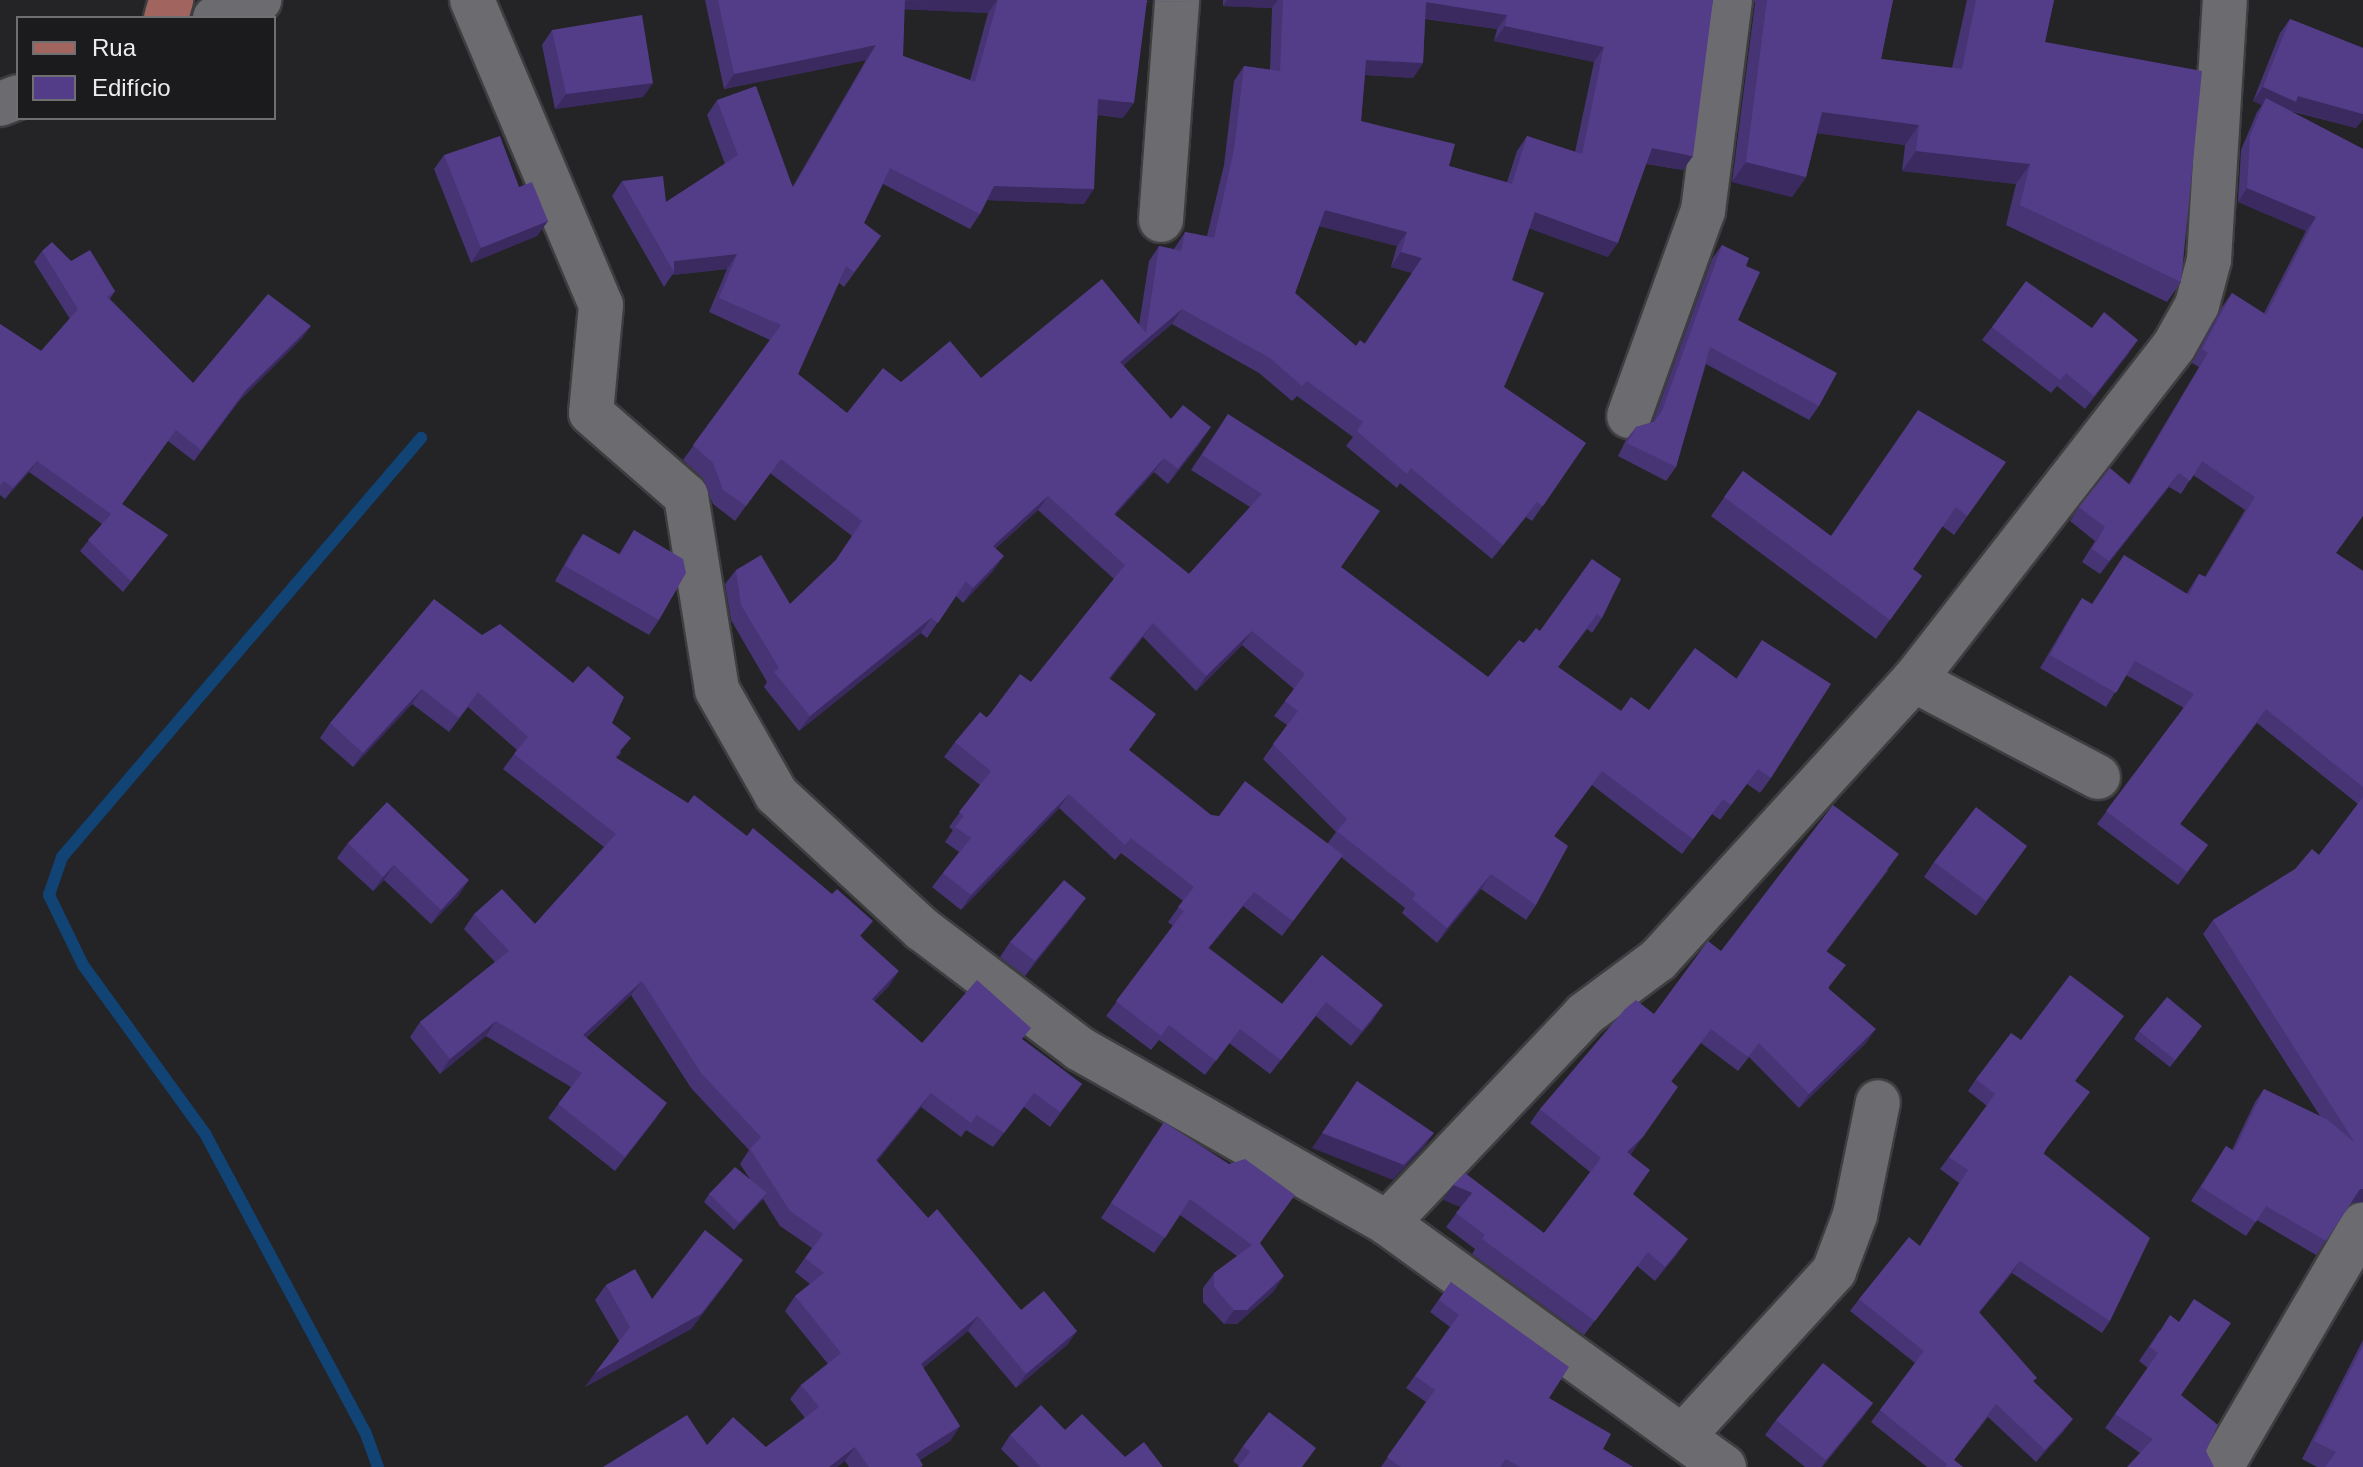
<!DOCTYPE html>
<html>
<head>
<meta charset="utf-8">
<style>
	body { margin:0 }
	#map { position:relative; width:2363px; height:1467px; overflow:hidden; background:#242326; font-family:Arial,sans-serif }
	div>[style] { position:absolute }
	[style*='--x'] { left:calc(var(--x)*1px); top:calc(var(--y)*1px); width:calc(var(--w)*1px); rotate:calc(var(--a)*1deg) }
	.stream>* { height:12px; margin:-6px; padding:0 6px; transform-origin:6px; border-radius:6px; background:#114374 }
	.roads { filter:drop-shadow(2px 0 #3e3e40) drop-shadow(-2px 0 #3e3e40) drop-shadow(0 2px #3e3e40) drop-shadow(0 -2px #3e3e40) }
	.minor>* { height:44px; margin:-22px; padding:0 22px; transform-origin:22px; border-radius:22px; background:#6c6b6f }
	.secondary>* { height:44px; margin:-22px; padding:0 22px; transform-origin:22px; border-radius:22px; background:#6c6b6f }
	.primary>* { height:44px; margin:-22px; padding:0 22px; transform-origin:22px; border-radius:22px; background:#a1645e }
	.wall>* { inset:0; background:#473475 }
	.shaded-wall>* { inset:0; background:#3a2a5f }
	.building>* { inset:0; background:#533c88 }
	span { translate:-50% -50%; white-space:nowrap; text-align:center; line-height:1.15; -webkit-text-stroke:6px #1b1a1d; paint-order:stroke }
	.legend { position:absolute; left:16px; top:16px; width:260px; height:104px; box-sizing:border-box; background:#1b1a1d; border:2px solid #6f6e71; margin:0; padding:10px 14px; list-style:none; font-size:24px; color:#ededef }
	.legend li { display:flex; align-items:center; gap:16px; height:40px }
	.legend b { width:40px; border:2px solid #6f6e71 }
</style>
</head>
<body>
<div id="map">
	<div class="stream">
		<i style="--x:378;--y:1467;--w:37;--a:-110"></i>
		<i style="--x:365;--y:1432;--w:337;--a:-118.2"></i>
		<i style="--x:206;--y:1135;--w:210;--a:-125.9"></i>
		<i style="--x:83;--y:965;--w:78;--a:-115.9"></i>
		<i style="--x:49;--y:895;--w:40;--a:-71.1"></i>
		<i style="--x:62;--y:857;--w:552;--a:-49.41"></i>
	</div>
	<div class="roads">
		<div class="minor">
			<i style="--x:472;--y:0;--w:331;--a:67.1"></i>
			<i style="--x:601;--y:305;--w:108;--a:95.3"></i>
			<i style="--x:591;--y:413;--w:126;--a:41.1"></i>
			<i style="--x:686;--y:496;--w:196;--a:80.9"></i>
			<i style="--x:717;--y:690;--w:120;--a:60.4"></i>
			<i style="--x:776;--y:794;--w:199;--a:42.8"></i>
			<i style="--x:922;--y:929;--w:198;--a:37.2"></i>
			<i style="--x:1080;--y:1049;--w:353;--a:29.5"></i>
			<i style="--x:1387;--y:1223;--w:416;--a:35.9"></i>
			<i style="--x:1161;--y:220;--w:221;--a:-85.8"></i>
			<i style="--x:1629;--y:416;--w:218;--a:-70.2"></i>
			<i style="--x:1703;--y:211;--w:213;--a:-82.7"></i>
			<i style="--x:1914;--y:680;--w:208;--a:27.8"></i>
			<i style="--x:1387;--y:1223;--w:288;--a:-46.5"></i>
			<i style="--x:1585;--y:1014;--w:91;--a:-36.5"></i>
			<i style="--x:1658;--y:960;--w:379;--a:-47.6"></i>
			<i style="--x:1914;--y:680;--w:423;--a:-52.1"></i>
			<i style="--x:2174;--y:346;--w:47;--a:-60.7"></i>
			<i style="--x:2197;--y:305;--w:47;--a:-75.1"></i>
			<i style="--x:2209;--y:260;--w:260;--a:-86.5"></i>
			<i style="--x:1683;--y:1436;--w:224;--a:-47.5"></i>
			<i style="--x:1834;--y:1271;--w:60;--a:-69.4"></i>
			<i style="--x:1855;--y:1215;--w:115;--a:-78.5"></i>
			<i style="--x:2221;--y:1467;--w:281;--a:-59.7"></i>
		</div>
		<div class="secondary">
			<i style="--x:215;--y:18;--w:48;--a:-22.2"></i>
			<i style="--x:0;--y:104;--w:19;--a:-21"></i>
		</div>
		<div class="primary">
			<i style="--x:166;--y:18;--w:19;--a:-74"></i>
		</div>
	</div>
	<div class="wall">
		<i style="clip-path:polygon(evenodd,705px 0,1147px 0,1123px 118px,1098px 115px,1084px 204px,987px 200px,980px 214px,970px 229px,883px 184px,864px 223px,881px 236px,844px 287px,839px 283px,798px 374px,847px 413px,901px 382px,981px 378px,1139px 325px,1149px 261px,1159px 246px,1174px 249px,1185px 232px,1207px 236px,1224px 165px,1234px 81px,1244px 66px,1270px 70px,1272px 8px,1223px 6px,1223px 0,1713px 0,1683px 170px,1646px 164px,1608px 257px,1529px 228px,1512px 280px,1504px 387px,1586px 443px,1532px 521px,1526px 517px,1492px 559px,1400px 483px,1397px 488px,1346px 446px,1353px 437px,1297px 396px,1292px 401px,1259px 373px,1172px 324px,1123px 365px,1171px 419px,1201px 442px,1168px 484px,1154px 472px,1115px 515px,1189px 574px,1250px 507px,1191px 470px,1228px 414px,1341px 567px,1488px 677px,1524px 643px,1540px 631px,1592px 559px,1602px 618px,1592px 633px,1587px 629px,1558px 667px,1621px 711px,1649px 710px,1736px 679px,1762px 640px,1771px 778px,1760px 793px,1747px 784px,1720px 820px,1712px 814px,1682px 854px,1592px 785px,1554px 836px,1536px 905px,1526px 920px,1481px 889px,1437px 943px,1402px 913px,1405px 908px,1341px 857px,1282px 936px,1243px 906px,1209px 948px,1282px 1004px,1322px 955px,1373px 1020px,1351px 1046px,1316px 1016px,1270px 1074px,1229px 1043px,1205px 1075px,1159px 1040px,1151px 1050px,1106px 1016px,1173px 926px,1168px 922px,1183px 901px,1121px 853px,1115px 860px,1059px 808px,961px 910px,932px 887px,959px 852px,945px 842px,953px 830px,949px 827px,980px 785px,944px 757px,955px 742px,1031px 682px,1114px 579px,1038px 510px,996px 548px,993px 571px,963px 603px,956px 596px,927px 638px,921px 633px,799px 731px,764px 687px,767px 682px,731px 620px,725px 584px,736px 570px,790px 604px,835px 561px,852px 536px,770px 473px,735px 521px,713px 504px,703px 478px,683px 460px,770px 340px,709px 312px,727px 269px,672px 275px,664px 287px,612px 196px,622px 181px,666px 202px,725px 164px,707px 115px,717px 100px,793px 186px,866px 60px,724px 89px,705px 0,904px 9px,988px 13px,970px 80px,903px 56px,904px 9px,705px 0,1425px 19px,1497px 29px,1494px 41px,1594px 62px,1575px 152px,1527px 136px,1517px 151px,1507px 182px,1449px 166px,1361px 121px,1365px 75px,1413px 78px,1423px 63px,1425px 19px,705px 0,1319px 226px,1397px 246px,1391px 267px,1412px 273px,1365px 343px,1356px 346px,1295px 293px,1319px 226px,705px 0,1143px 637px,1196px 691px,1242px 645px,1294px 689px,1274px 716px,1287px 725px,1263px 759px,1336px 832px,1328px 843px,1211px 815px,1129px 750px,1110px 679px,1143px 637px)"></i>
		<i style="clip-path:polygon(1753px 0,1893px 0,1881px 59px,1952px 68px,1967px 0,2054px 0,2045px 42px,2181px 282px,2167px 302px,2006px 225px,2016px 184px,1902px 171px,1905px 145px,1817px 133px,1806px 177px,1792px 197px,1732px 182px,1755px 3px)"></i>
		<i style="clip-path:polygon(2290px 19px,2363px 48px,2363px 119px,2356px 128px,2290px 111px,2363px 149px,2336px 553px,2363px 571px,2363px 1202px,2351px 1203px,2316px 1255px,2257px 1220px,2246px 1236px,2191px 1201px,2226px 1146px,2232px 1150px,2255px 1102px,2264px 1089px,2320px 1116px,2203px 934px,2213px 920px,2319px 855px,2358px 804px,2257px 723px,2180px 824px,2208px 845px,2178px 885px,2097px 824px,2184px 708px,2126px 675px,2106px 707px,2040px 668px,2073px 612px,2082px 598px,2091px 604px,2187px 593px,2199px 574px,2205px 577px,2245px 510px,2193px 475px,2181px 494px,2169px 487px,2100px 574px,2082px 562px,2095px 541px,2070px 521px,2079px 507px,2129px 484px,2199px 367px,2192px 363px,2222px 307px,2232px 293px,2264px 313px,2306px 231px,2238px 202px,2241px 150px,2257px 112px,2262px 105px,2253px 101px,2280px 33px)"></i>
		<i style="clip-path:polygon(552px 30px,653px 83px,643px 97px,555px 109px,542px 45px)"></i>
		<i style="clip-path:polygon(444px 155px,519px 187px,548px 221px,537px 236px,471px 263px,434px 169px)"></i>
		<i style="clip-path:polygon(1722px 245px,1746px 266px,1738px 320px,1819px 406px,1809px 420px,1706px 364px,1676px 467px,1666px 481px,1618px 456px,1626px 440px,1636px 427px,1653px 422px,1712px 259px)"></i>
		<i style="clip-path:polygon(42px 251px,71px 261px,115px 291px,110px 299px,193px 383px,303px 337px,239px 401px,194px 461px,168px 441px,122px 504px,168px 535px,123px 592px,80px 551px,102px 524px,29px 472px,5px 499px,0 495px,0 324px,41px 351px,70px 319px,34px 262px)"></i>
		<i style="clip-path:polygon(1992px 327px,2092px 328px,2129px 353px,2085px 409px,2057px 386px,2051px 393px,1982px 340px)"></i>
		<i style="clip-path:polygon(2006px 462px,1954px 535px,1942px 526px,1913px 569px,1922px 576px,1876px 639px,1711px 516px,1743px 471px,1831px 536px)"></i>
		<i style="clip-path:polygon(634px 530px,659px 620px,649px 635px,555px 581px,573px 549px,583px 534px,619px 554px)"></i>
		<i style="clip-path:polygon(482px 635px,612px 723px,621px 753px,616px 758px,862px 937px,889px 986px,874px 1001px,922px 1043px,1023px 1040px,1082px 1084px,1050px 1127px,1024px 1107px,993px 1147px,966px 1130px,961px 1137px,921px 1107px,877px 1161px,928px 1218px,1021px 1310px,1077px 1331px,1067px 1345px,1016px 1388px,968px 1331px,923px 1368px,960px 1426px,950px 1441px,920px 1460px,922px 1467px,849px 1467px,845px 1461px,837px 1467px,603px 1467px,707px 1445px,766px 1447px,805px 1418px,790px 1399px,801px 1385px,828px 1364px,785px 1311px,795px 1296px,810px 1284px,795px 1272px,812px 1248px,780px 1226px,763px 1199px,734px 1230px,704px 1202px,709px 1194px,750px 1179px,740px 1164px,749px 1150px,691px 1088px,631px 995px,586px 1038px,657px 1117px,615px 1171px,548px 1118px,571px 1087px,486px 1036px,440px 1074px,410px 1037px,420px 1022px,495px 962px,464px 929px,474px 914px,535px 924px,604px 847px,503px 769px,517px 750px,468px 707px,449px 732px,412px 704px,353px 767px,320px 738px,330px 723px)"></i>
		<i style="clip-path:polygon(348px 843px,459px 895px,431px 924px,384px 880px,373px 891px,337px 858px)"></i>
		<i style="clip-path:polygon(2027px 846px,1976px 916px,1924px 877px,1934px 862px)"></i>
		<i style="clip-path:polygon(1889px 869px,1827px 951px,1829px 989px,1866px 1043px,1799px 1108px,1749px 1057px,1738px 1071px,1701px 1043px,1671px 1082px,1633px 1151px,1630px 1155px,1633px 1194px,1678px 1253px,1655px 1281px,1637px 1266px,1584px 1335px,1472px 1254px,1475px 1249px,1446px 1227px,1461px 1207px,1443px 1200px,1544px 1233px,1590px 1172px,1530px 1123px,1540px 1109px,1654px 1014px,1721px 951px)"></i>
		<i style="clip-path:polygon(1075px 913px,1025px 976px,1000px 957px,1010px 942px)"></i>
		<i style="clip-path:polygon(2139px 1031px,2197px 1033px,2170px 1067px,2134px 1039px)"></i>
		<i style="clip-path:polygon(1976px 1079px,2076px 1081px,2044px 1154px,2110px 1321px,2102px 1333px,2012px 1273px,1979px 1313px,2034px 1382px,2064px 1431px,2036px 1462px,1988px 1417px,1954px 1460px,1963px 1467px,1927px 1467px,1871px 1422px,1915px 1363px,1850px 1311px,1859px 1299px,1920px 1246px,1959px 1183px,1940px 1169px,1987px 1106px,1968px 1091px)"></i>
		<i style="clip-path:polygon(1154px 1137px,1260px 1244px,1274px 1291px,1237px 1324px,1224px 1324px,1203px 1302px,1203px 1288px,1214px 1273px,1237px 1256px,1180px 1215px,1154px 1253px,1101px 1218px)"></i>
		<i style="clip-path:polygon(733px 1274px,691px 1329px,585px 1387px,619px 1341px,595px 1300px,606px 1285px,652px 1299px)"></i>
		<i style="clip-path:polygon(1451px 1282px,1549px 1398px,1603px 1449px,1633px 1467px,1381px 1467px,1426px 1402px,1406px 1388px,1450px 1327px,1430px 1312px)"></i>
		<i style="clip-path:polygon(2160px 1330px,2181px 1395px,2206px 1451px,2140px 1453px,2105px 1428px,2148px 1368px,2139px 1361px)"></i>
		<i style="clip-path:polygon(2363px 1340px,2363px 1467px,2317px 1467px,2302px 1459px)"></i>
		<i style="clip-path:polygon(1873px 1403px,1862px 1418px,1822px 1467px,1805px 1467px,1765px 1435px,1776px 1420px)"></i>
		<i style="clip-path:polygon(1065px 1430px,1125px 1457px,1163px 1467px,1019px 1467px,1001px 1449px,1010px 1435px)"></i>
		<i style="clip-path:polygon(1243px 1446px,1316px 1448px,1239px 1466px,1233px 1461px)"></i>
	</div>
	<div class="shaded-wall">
		<i style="clip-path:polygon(901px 0,997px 0,988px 13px,895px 9px)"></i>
		<i style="clip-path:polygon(1227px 0,1278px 0,1272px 8px,1223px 6px)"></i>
		<i style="clip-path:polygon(1426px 2px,1507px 15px,1497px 29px,1416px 17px)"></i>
		<i style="clip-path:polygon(1505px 26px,1604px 47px,1594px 62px,1494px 41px)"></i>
		<i style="clip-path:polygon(876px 45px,866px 60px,724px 89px,734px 74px)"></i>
		<i style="clip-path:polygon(1366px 60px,1423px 63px,1413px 78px,1356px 74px)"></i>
		<i style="clip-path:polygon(653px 83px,643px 97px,555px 109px,566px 94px)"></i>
		<i style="clip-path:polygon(2263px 87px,2363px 114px,2363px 119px,2356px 128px,2290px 110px,2286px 115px,2266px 98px,2262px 105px,2253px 101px)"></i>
		<i style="clip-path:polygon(1098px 99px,1134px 103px,1123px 118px,1088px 113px)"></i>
		<i style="clip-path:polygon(1822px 112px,1919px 125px,1905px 145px,1808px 132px)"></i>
		<i style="clip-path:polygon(1652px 148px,1693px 156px,1683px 170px,1642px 163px)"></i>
		<i style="clip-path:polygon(1916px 151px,2030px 164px,2016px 184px,1902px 171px)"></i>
		<i style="clip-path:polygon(1746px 162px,1806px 177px,1792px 197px,1732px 182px)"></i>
		<i style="clip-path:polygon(994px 186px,1094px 189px,1084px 204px,984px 200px)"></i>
		<i style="clip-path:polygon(2247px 188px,2316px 217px,2306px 231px,2238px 202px)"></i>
		<i style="clip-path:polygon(1325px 210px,1407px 232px,1397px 246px,1314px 225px)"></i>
		<i style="clip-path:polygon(1535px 212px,1618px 243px,1608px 257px,1525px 227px)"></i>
		<i style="clip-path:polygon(548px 221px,537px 236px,471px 263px,481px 248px)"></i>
		<i style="clip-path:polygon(1401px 252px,1422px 258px,1412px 273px,1391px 267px)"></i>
		<i style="clip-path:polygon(737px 254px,727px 269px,672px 275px,674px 272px,674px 261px)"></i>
		<i style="clip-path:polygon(1182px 309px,1172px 324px,1110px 377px,1120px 362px)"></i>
		<i style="clip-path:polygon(311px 326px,303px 337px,239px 401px,194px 461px,246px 390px)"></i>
		<i style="clip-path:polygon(2138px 340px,2129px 353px,2085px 409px,2094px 396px)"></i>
		<i style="clip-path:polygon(1211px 427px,1201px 442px,1168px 484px,1178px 469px)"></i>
		<i style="clip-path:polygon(1164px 458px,1154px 472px,1103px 528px,1114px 514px)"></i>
		<i style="clip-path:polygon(37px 461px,29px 472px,5px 499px,13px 488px)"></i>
		<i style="clip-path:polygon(2179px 473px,2169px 487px,2100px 574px,2109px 561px)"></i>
		<i style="clip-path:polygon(1048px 496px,1038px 510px,982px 561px,993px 546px)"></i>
		<i style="clip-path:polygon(1004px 556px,993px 571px,963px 603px,973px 588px)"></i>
		<i style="clip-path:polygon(931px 618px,921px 633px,799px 731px,810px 716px)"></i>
		<i style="clip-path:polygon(1153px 623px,1143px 637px,1099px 693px,1109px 678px)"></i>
		<i style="clip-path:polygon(1252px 631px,1242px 645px,1196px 691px,1206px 676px)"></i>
		<i style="clip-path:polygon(422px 689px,412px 704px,353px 767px,363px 753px)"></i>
		<i style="clip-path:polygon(1069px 794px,1059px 808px,961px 910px,971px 895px)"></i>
		<i style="clip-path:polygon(394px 865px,384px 880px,373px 891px,383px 877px)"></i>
		<i style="clip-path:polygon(1491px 874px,1481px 889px,1437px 943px,1447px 928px)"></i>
		<i style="clip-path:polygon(469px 880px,459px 895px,431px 924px,441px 910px)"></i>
		<i style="clip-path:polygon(1254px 892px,1243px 906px,1198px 962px,1208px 948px)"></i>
		<i style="clip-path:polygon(1086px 898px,1075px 913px,1025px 976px,1035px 961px)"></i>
		<i style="clip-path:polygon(899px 971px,889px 986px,862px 1013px,872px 999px)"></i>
		<i style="clip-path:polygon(642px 981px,631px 995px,572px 1050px,583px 1035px)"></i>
		<i style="clip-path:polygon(1383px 1005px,1373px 1020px,1351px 1046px,1362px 1031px)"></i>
		<i style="clip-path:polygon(496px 1021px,486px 1036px,440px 1074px,450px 1059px)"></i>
		<i style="clip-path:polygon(1876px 1029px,1866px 1043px,1799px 1108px,1809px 1094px)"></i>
		<i style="clip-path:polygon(931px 1093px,921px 1107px,866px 1175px,876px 1160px)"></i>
		<i style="clip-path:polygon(667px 1103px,657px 1117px,615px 1171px,625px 1157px)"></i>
		<i style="clip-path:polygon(1322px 1133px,1434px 1133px,1424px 1147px,1393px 1180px,1312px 1148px)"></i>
		<i style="clip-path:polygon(1643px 1137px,1633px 1151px,1617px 1167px,1627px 1152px)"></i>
		<i style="clip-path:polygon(1453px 1185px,1472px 1193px,1462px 1207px,1443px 1200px)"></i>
		<i style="clip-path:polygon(2360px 1189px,2363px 1189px,2363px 1202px,2350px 1203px)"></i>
		<i style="clip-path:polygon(767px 1193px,762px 1200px,734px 1230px,739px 1223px)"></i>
		<i style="clip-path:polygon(1688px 1239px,1678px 1253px,1655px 1281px,1665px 1267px)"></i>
		<i style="clip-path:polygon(743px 1260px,691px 1329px,585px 1387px,595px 1373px)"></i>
		<i style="clip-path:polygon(2020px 1261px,2012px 1273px,1970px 1324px,1979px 1312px)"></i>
		<i style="clip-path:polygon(1284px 1276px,1274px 1291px,1237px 1324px,1224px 1324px,1234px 1310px)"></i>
		<i style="clip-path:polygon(978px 1316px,968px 1331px,910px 1379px,921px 1364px)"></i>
		<i style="clip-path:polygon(1077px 1331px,1067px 1345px,1016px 1388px,1026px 1374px)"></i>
		<i style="clip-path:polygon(1873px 1403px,1862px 1418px,1821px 1467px,1826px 1460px)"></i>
		<i style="clip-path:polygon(2073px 1419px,2064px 1431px,2036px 1462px,2045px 1450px)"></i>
		<i style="clip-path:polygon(960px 1426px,950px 1441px,908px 1467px,916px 1454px)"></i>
		<i style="clip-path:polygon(855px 1447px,845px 1461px,837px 1467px,829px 1467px)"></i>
	</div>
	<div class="building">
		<i style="clip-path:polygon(evenodd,718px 0,905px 0,903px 56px,975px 82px,998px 0,1147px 0,1134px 103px,1098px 99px,1094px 189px,994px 186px,980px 214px,890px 168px,864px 223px,881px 236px,854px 272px,846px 266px,798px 374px,847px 413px,883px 368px,901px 382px,950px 341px,981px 378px,1102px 279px,1146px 333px,1159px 246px,1181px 251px,1185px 232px,1214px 238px,1234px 150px,1244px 66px,1280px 71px,1283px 0,1713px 0,1693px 156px,1652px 148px,1618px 243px,1535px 212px,1512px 280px,1544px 293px,1504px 387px,1586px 443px,1543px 506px,1537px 502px,1503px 545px,1411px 468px,1407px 474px,1357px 431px,1363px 422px,1307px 381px,1302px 386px,1270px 358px,1182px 309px,1120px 362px,1171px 419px,1183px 405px,1211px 427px,1178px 469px,1164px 458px,1114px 514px,1189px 574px,1262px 494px,1202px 455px,1228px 414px,1380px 511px,1341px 567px,1488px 677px,1519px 640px,1524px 643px,1536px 628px,1540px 631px,1592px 559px,1621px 579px,1602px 618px,1597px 614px,1558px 667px,1621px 711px,1631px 697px,1649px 710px,1695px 648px,1737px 679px,1762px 640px,1831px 684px,1771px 778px,1758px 769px,1731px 805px,1723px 799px,1693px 839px,1602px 771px,1554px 836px,1568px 846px,1536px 905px,1491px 874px,1447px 928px,1412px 899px,1416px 894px,1337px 831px,1347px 819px,1273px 744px,1298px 711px,1285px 701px,1305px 674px,1252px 631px,1206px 676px,1153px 623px,1109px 678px,1156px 714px,1129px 750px,1211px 815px,1219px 816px,1245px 781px,1343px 855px,1293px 921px,1254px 892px,1208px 948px,1282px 1004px,1322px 955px,1383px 1005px,1362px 1031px,1326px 1002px,1281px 1060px,1240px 1029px,1216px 1061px,1169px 1025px,1161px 1036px,1116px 1001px,1184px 911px,1178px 907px,1194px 887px,1131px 838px,1125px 845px,1069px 794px,971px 895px,943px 873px,971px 838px,955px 827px,964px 816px,959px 812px,991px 771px,955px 742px,980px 712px,987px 718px,1020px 674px,1031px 682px,1125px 565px,1048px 496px,993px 546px,1004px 556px,973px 588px,966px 581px,938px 623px,931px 618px,810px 716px,774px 672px,779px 668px,741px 605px,736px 570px,761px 555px,790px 604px,836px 560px,862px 521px,781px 459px,746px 506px,723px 490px,713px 463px,693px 445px,781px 325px,719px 298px,737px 254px,674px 261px,674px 272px,622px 181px,663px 176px,666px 202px,738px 155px,717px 100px,756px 86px,793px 188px,876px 45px,734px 74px,718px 0,1426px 2px,1507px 15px,1505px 26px,1604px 47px,1582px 154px,1527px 136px,1512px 184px,1449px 166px,1455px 144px,1361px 121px,1366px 60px,1423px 63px,1426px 2px,718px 0,1325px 210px,1407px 232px,1401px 252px,1422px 258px,1365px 344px,1360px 340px,1356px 346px,1295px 293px,1325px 210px)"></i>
		<i style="clip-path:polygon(1767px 0,1893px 0,1881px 59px,1962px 69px,1976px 0,2054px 0,2045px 42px,2202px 71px,2181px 282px,2020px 205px,2030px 164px,1916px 151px,1919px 125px,1822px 112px,1806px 177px,1746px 162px)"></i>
		<i style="clip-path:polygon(642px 15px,653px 83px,566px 94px,552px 30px)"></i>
		<i style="clip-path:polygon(2290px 19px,2363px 48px,2363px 114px,2298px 96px,2296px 102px,2263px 87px)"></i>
		<i style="clip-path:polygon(2266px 98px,2363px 149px,2363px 516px,2336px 553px,2363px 571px,2363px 787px,2266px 709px,2180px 824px,2208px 845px,2187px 872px,2106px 811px,2194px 694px,2135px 661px,2116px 693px,2050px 655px,2082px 598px,2092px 604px,2124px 555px,2189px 595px,2199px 574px,2206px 577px,2255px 497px,2202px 461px,2190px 481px,2179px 473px,2109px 561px,2092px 549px,2105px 527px,2079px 507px,2110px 468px,2130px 485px,2208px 353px,2202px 349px,2232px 293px,2266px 315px,2316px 217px,2247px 188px,2250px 136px)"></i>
		<i style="clip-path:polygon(500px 136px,519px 187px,532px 182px,548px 221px,481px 248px,444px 155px)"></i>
		<i style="clip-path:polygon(52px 242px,71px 261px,90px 250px,115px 291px,107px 297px,193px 383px,268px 294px,311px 326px,246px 390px,201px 450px,176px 430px,122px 504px,168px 535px,131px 581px,88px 540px,111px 514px,37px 461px,13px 488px,4px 481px,0 486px,0 324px,41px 351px,78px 309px,42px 251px)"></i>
		<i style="clip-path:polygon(1722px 245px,1749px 258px,1746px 266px,1760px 272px,1738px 320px,1837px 373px,1819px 406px,1710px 347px,1676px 467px,1627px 443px,1636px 427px,1654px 422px,1662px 411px)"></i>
		<i style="clip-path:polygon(2026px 281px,2092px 328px,2104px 312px,2138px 340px,2094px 396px,2066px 373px,2060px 380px,1992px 327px)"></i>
		<i style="clip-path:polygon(1918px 410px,2006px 462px,1967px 516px,1956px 507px,1913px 569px,1922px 576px,1890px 620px,1724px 497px,1743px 471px,1831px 536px)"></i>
		<i style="clip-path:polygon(634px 530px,683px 559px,686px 573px,659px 620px,565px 566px,583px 534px,620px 555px)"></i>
		<i style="clip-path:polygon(434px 599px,482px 635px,500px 624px,573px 683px,588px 666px,624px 697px,612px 723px,631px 738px,615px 757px,688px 803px,694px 795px,747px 836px,753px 828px,832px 894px,837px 889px,873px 921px,860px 936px,899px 971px,872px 999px,922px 1043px,977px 980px,1031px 1028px,1022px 1039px,1082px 1084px,1060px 1112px,1034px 1093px,1004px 1133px,977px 1115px,971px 1123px,931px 1093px,876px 1160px,928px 1218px,937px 1209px,1021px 1310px,1044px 1291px,1077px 1331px,1026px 1374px,978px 1316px,921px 1364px,960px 1426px,916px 1454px,923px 1465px,920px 1467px,869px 1467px,855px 1447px,829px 1467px,603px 1467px,687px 1415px,707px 1445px,733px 1417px,766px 1447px,819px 1407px,801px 1385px,841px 1353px,795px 1296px,824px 1273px,805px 1258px,823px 1234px,790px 1211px,750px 1149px,761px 1137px,701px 1073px,642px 981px,583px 1035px,667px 1103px,625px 1157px,558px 1104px,582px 1073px,496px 1021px,450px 1059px,420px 1022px,509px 951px,474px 914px,502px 889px,535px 924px,616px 834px,514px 754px,528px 737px,478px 692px,459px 718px,422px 689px,363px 753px,330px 723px)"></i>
		<i style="clip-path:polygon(2363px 797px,2363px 1189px,2360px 1189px,2326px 1241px,2266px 1206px,2256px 1222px,2201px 1187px,2226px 1146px,2234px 1151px,2264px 1089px,2328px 1120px,2355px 1143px,2213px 920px,2295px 869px,2312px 849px,2319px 855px)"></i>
		<i style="clip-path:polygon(387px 802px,469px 880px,441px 910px,394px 865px,383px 877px,348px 843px)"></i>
		<i style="clip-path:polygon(1833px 805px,1899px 854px,1826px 951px,1846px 965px,1828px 988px,1876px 1029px,1809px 1094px,1759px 1043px,1748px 1057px,1711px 1029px,1671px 1081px,1678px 1087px,1643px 1137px,1627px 1152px,1650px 1170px,1633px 1194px,1688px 1239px,1665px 1267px,1648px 1252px,1595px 1321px,1482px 1239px,1485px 1235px,1456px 1213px,1472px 1193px,1453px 1185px,1465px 1173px,1544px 1233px,1601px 1158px,1540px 1109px,1625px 1009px,1636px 1000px,1654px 1014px,1708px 941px,1721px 951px)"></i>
		<i style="clip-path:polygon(1976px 807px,2027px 846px,1986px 901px,1934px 862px)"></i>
		<i style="clip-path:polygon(1064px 880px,1086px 898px,1035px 961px,1010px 942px)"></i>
		<i style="clip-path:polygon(2070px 975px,2124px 1016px,2075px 1081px,2090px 1092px,2043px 1153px,2150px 1238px,2110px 1321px,2020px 1261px,1979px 1312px,2037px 1378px,2033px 1381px,2073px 1419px,2045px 1450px,1996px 1404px,1954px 1460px,1963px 1467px,1945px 1467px,1947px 1464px,1880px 1410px,1924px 1351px,1859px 1299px,1909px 1237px,1920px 1246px,1968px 1170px,1949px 1157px,1995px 1094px,1976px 1079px,2011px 1033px,2021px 1040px)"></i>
		<i style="clip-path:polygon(2167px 997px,2202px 1026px,2175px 1060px,2139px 1031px)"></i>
		<i style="clip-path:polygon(1357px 1081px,1434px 1133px,1404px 1165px,1322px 1133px)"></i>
		<i style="clip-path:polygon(1164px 1122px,1229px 1164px,1245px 1159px,1295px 1195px,1260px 1243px,1284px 1276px,1247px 1310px,1234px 1310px,1214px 1287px,1214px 1273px,1252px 1245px,1190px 1199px,1165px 1238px,1111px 1203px)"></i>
		<i style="clip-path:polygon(735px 1167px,767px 1193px,739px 1223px,709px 1194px)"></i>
		<i style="clip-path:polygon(705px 1230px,743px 1260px,701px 1314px,595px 1373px,630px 1327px,606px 1285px,635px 1269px,652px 1299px)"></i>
		<i style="clip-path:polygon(1451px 1282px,1569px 1367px,1549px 1398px,1611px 1434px,1603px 1449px,1633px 1467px,1520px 1467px,1506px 1459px,1500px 1467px,1401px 1467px,1387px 1457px,1435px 1390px,1415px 1376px,1459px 1315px,1439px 1300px)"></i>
		<i style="clip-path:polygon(2194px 1299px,2231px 1323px,2181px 1395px,2218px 1425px,2206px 1451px,2214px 1467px,2127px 1467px,2153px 1439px,2115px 1414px,2158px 1353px,2150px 1347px,2170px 1315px,2179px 1322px)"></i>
		<i style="clip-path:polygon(2363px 1346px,2363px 1467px,2325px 1467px,2336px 1452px,2314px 1441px)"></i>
		<i style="clip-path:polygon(1823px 1363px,1873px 1403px,1826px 1460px,1776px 1420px)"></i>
		<i style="clip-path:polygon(1041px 1405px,1065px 1430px,1082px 1414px,1125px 1457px,1144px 1442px,1163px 1467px,1041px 1467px,1010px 1435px)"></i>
		<i style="clip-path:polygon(1269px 1412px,1316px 1448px,1302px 1467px,1238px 1467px,1250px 1452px,1243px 1446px)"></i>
	</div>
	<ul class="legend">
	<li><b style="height:10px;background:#a1645e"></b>Rua</li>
	<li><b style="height:22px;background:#533c88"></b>Edifício</li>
	</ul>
</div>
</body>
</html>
